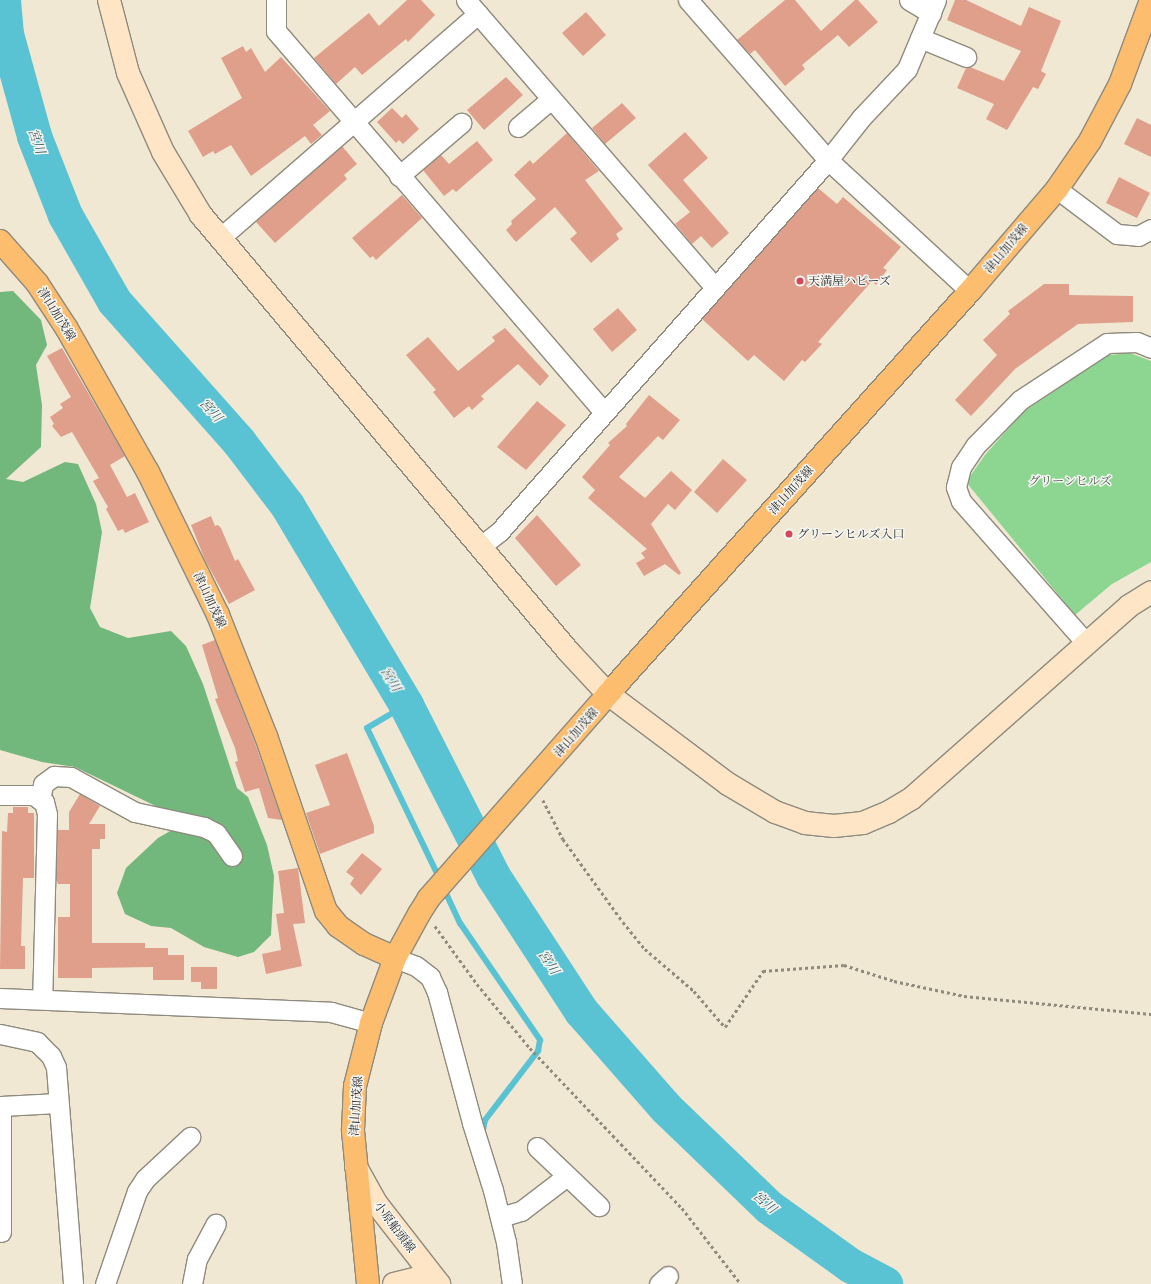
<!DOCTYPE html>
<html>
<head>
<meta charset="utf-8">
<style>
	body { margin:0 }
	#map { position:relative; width:1151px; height:1284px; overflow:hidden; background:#f0e8d2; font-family:"Libre Caslon Text","Noto Serif JP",serif }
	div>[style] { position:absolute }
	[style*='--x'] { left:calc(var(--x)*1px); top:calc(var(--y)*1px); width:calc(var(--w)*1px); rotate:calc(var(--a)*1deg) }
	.green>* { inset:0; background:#8dd692 }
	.forest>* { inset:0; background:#72b77c }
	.stream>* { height:6px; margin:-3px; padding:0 3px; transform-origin:3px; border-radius:3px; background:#59c3d4 }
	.river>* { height:35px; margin:-17.5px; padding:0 17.5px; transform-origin:17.5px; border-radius:17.5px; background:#59c3d4 }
	.building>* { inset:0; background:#e09f8b }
	.path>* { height:2.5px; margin-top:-1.25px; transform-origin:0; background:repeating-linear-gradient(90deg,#8e8a7e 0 3px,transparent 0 6px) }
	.roads { filter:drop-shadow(1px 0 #8e8a7e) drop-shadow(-1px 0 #8e8a7e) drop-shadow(0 1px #8e8a7e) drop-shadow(0 -1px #8e8a7e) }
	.street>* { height:19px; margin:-9.5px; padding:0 9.5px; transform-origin:9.5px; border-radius:9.5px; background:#fff }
	.secondary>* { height:22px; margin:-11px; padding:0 11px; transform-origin:11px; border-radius:11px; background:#fee5c5 }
	.primary>* { height:22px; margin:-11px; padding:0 11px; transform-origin:11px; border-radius:11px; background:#fcbd6f }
	.dots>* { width:11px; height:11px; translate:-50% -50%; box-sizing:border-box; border:2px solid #f6f6f2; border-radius:50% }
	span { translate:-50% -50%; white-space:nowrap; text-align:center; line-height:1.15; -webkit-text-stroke:3px #f6f6f2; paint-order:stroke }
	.street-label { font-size:12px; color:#2b2b2b }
	.poi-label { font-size:12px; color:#2b2b2b }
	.left { translate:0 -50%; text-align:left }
	.park-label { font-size:12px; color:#485e4a }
	.water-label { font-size:13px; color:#39595e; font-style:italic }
</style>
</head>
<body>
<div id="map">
	<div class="green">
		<i style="clip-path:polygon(1130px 353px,1151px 361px,1151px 562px,1112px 584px,1075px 615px,966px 482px,985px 455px,1023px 412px,1109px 355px)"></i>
	</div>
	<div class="forest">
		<i style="clip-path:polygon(13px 291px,41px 320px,47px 345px,36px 365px,42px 405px,41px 447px,6px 479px,23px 482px,65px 462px,78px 464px,96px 504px,102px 532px,90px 608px,100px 627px,128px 638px,171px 631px,186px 646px,203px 684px,237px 788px,248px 797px,267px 845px,274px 876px,271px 935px,254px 952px,238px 957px,204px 947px,171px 928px,151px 926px,125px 914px,117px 893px,126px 868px,158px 838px,172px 830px,168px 812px,75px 767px,42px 762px,0 750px,0 292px)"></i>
	</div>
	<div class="stream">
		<i style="--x:406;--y:705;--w:45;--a:149.5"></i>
		<i style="--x:367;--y:728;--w:169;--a:64.3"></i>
		<i style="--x:444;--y:889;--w:38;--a:65"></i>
		<i style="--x:460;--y:923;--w:142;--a:55.6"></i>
		<i style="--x:540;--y:1040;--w:11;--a:100"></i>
		<i style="--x:538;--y:1051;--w:87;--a:127.5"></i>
		<i style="--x:485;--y:1120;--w:15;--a:101"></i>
	</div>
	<div class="river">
		<i style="--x:3;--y:0;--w:34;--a:85"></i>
		<i style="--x:6;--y:34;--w:106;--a:74.6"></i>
		<i style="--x:34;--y:136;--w:85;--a:68.6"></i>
		<i style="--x:65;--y:215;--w:99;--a:60.3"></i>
		<i style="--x:114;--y:301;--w:188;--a:48.4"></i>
		<i style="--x:239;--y:442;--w:79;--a:52.7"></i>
		<i style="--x:287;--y:505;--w:233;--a:59.2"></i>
		<i style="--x:406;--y:705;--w:192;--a:63"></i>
		<i style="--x:493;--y:876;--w:161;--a:56.9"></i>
		<i style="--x:581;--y:1011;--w:129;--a:48.8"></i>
		<i style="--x:666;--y:1108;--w:143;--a:43.9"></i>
		<i style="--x:769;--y:1207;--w:100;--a:35.6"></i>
		<i style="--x:850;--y:1265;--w:40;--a:28"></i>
	</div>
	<div class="building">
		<i style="clip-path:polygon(407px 0,421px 0,435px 15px,408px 42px,406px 39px,362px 75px,355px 67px,336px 84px,314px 58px,369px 13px,379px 26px)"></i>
		<i style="clip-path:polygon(785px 0,795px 0,821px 31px,855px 0,858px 0,878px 22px,849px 47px,838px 35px,802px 65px,805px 69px,785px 86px,755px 50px,750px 54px,737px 40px)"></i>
		<i style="clip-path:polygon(955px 0,966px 0,1021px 26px,1029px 7px,1061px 21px,1041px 71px,1046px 74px,1038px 89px,1033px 87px,1007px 130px,986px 119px,994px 104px,957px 88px,966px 68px,970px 67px,1004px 81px,1021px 51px,947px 20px)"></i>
		<i style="clip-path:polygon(586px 12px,606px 35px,583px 56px,562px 33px)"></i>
		<i style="clip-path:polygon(243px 46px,246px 52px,251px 48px,265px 72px,281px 57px,330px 111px,313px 125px,322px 135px,311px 144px,305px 136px,251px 176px,231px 145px,215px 154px,213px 151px,203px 157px,188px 131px,242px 98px,221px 58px)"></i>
		<i style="clip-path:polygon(506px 77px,523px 95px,484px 130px,467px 110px)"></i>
		<i style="clip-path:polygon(622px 103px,636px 118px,605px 144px,592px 128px)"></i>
		<i style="clip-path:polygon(392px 108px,402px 118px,406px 114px,419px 129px,403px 144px,399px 140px,396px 143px,377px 122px)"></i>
		<i style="clip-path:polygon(1137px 118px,1151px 125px,1151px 157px,1124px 144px)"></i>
		<i style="clip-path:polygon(685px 132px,708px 158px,683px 180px,729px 233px,712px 248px,701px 236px,692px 244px,675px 224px,690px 212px,648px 165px)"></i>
		<i style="clip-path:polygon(567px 133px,599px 171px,585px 180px,623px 229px,616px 234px,619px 239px,591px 263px,570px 239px,577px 233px,555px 207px,516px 242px,506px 230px,512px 224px,511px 221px,536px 199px,514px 175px,530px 160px,533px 164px)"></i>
		<i style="clip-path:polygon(477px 141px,493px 160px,456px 192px,453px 189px,444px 196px,423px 170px,441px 155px,449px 164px)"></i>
		<i style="clip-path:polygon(342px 146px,357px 164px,344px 175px,347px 179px,275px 243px,256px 222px)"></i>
		<i style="clip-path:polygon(1119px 177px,1150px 193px,1137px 218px,1106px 203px)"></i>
		<i style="clip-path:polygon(818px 188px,837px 204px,843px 197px,901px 247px,883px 268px,887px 270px,876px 285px,872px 281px,818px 342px,822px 344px,805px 362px,802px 360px,784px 381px,754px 355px,748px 361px,702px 319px)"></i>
		<i style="clip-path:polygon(402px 195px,422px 218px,376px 260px,373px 256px,370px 258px,352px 238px)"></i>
		<i style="clip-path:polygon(1044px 284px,1069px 284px,1069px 295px,1133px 296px,1133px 322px,1078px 324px,1015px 369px,971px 416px,955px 400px,997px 355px,983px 340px,1010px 314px,1008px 311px)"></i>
		<i style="clip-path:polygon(618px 308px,637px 330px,612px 352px,593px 329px)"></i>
		<i style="clip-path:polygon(505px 328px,549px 376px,540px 386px,518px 364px,481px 396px,484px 399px,472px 410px,469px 406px,454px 418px,433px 392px,436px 390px,406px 355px,428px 337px,458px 371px,495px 341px,492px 337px)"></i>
		<i style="clip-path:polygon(62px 348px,125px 456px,110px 465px,127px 497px,135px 493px,149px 522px,125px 533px,123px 529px,118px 531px,106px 509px,108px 507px,93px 481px,99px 478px,72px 432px,61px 437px,52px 426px,54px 424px,50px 417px,63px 408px,60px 404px,71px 397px,47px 356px)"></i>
		<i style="clip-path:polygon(649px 395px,680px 420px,663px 440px,658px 436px,619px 477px,645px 498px,671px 471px,692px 490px,675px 510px,668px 504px,651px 524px,681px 573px,679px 575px,665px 564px,644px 576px,636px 563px,645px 558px,641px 553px,647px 549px,588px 498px,595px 490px,582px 477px,610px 445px,608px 443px,627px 426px,626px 424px)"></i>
		<i style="clip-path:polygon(537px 401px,566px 425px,526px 470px,497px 447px)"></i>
		<i style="clip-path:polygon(723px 459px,747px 480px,717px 513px,694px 492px)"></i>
		<i style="clip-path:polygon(537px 515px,581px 565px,556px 586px,515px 538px)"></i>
		<i style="clip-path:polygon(211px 516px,215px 526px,218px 525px,221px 528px,235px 561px,238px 559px,255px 590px,229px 604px,205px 560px,191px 525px)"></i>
		<i style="clip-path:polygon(215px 640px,254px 740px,282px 820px,268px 818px,259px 788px,245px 792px,235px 762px,238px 761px,235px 748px,215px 699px,218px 698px,202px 645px)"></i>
		<i style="clip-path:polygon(347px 753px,374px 826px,374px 833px,320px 854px,306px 813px,330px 805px,315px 765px)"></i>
		<i style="clip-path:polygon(80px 794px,100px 806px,89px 824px,105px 824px,105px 839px,100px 839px,100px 849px,92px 849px,92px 943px,145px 943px,145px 948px,168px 948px,168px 955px,184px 955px,184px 980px,153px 980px,153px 967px,92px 968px,92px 978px,58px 978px,58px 917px,70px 917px,70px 884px,58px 884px,56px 879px,58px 830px,69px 830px,69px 812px)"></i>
		<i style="clip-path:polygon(13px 807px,28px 807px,28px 813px,34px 813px,34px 878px,23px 878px,21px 946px,25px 946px,25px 969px,0 969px,2px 831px,7px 832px,8px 813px,13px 813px)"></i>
		<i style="clip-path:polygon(362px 853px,382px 869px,361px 895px,350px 884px,354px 878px,346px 872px)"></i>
		<i style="clip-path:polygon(298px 868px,305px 923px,293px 924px,302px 966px,266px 974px,262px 954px,281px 950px,276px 914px,284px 913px,278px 871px)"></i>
		<i style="clip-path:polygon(191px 967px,217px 967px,217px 989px,201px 989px,201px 982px,191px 982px)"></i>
	</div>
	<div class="path">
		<i style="--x:543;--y:800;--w:44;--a:62.9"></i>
		<i style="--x:563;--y:839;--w:102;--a:54.1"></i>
		<i style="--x:623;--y:922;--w:35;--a:51"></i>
		<i style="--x:645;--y:949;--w:65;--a:40.6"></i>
		<i style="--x:694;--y:991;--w:48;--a:49.3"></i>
		<i style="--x:725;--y:1027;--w:68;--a:-55.8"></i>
		<i style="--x:763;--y:971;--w:81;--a:-4.2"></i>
		<i style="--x:844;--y:965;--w:52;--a:17.7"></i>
		<i style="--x:894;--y:981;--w:72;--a:12.1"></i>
		<i style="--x:964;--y:996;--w:188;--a:5.5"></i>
		<i style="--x:435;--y:926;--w:72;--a:54.1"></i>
		<i style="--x:477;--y:984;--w:83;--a:50.4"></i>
		<i style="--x:530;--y:1048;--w:221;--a:46.5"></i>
		<i style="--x:682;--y:1208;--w:96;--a:52.2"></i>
	</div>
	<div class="roads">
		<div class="street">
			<i style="--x:276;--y:0;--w:31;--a:90"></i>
			<i style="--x:276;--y:31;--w:501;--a:49.29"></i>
			<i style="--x:466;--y:0;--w:380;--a:49.1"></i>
			<i style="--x:688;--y:0;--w:213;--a:48.8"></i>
			<i style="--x:828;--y:160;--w:193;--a:42.7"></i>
			<i style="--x:909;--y:0;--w:26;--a:31"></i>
			<i style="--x:920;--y:38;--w:50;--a:22.4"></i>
			<i style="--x:518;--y:127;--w:43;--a:-40.3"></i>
			<i style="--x:399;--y:176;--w:82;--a:-40.5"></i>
			<i style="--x:1057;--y:189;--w:75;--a:36.9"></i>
			<i style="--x:1117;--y:234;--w:21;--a:5"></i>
			<i style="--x:1138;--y:236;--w:15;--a:-28"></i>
			<i style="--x:220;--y:238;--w:342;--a:-41"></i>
			<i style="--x:481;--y:546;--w:23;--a:-38"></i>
			<i style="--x:499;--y:532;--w:497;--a:-48.5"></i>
			<i style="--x:828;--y:160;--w:53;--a:-51.8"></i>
			<i style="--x:861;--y:118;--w:67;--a:-46.8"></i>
			<i style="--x:907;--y:69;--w:75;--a:-67.2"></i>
			<i style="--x:1087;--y:644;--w:191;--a:-131.4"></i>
			<i style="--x:961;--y:501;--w:15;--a:-110"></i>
			<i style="--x:956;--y:487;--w:21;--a:-76"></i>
			<i style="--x:961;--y:467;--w:25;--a:-56"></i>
			<i style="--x:975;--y:446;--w:64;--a:-45.6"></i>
			<i style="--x:1020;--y:400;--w:104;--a:-33.2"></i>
			<i style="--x:1107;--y:343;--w:30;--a:-2"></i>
			<i style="--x:1137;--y:342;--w:15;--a:23"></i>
			<i style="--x:0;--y:795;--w:33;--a:0"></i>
			<i style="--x:33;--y:795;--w:13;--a:32"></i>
			<i style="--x:44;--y:802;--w:12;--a:76"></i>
			<i style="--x:47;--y:814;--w:185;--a:91.5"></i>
			<i style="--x:40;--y:800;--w:16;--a:-79"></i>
			<i style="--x:43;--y:784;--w:14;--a:-36"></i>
			<i style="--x:54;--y:776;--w:17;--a:3"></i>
			<i style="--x:71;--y:777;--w:73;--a:28.7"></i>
			<i style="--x:135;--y:812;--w:71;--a:12.3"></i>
			<i style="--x:204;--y:827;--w:13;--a:27"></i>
			<i style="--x:216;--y:833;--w:28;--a:55"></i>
			<i style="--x:395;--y:958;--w:22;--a:21"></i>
			<i style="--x:416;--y:966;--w:18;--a:38"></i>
			<i style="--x:430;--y:977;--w:17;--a:65"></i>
			<i style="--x:437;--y:992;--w:136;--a:75"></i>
			<i style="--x:472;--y:1123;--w:70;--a:72.6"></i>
			<i style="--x:493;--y:1190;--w:54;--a:76"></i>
			<i style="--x:506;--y:1242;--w:42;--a:81.9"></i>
			<i style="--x:0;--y:998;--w:331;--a:2.4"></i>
			<i style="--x:331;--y:1012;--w:41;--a:15.4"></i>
			<i style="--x:0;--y:1034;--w:38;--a:12"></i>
			<i style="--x:37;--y:1042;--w:20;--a:45"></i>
			<i style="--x:51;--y:1056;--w:12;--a:66"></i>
			<i style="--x:56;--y:1067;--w:218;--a:85.5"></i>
			<i style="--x:537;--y:1147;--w:86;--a:43.6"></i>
			<i style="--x:500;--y:1217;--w:22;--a:-16"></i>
			<i style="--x:521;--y:1211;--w:58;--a:-37.3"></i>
			<i style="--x:1;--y:1232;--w:126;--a:-90"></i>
			<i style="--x:1;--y:1106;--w:57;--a:-3"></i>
			<i style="--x:105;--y:1284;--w:98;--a:-71"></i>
			<i style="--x:137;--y:1191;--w:14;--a:-56"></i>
			<i style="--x:145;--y:1179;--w:62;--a:-43"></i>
			<i style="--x:192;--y:1284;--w:25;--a:-79"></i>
			<i style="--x:197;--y:1259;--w:40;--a:-62"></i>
			<i style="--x:659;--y:1284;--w:12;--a:-42"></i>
		</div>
		<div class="secondary">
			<i style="--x:109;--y:0;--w:75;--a:75.4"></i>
			<i style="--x:128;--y:73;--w:86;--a:66.1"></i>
			<i style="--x:163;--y:152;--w:74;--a:58.9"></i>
			<i style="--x:201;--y:215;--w:570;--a:49.91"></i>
			<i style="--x:568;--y:651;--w:59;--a:47.1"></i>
			<i style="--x:608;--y:694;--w:150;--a:36.9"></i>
			<i style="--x:728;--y:784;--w:55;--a:30.8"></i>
			<i style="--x:775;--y:812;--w:32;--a:20"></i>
			<i style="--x:805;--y:823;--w:29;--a:6"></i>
			<i style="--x:834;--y:826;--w:29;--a:-6"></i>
			<i style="--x:863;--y:823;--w:28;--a:-23"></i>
			<i style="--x:889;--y:812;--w:26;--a:-31"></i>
			<i style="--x:911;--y:799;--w:291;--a:-41.5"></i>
			<i style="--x:1129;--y:606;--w:26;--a:-32"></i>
			<i style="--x:356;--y:1167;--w:41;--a:60.9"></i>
			<i style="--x:376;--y:1203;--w:103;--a:52.1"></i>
			<i style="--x:394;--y:1284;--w:25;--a:-14"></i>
			<i style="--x:418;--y:1278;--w:22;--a:16"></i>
		</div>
		<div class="primary">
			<i style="--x:0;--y:241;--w:56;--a:48.6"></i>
			<i style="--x:37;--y:283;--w:55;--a:56.9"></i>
			<i style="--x:67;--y:329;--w:164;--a:60.5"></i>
			<i style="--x:148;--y:472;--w:159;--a:63.9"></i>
			<i style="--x:218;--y:615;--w:130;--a:68.4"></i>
			<i style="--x:266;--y:736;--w:185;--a:71.1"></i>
			<i style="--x:326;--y:911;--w:19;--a:51"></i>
			<i style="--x:338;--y:926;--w:32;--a:35"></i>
			<i style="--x:364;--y:944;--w:34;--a:24"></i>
			<i style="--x:368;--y:1284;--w:155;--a:-95.6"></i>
			<i style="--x:353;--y:1130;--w:44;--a:-87.4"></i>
			<i style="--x:355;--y:1086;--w:65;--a:-75.7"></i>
			<i style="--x:371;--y:1023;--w:69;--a:-69.7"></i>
			<i style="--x:395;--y:958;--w:50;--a:-61.4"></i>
			<i style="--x:419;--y:914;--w:19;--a:-58"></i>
			<i style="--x:429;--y:898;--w:271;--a:-48.7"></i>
			<i style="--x:608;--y:694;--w:542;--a:-48.07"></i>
			<i style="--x:970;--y:291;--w:134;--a:-49.5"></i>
			<i style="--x:1057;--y:189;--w:58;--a:-55.5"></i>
			<i style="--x:1090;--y:141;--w:64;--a:-62.2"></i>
			<i style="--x:1120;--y:84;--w:90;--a:-69.7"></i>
		</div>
	</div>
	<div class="dots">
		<i style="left:800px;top:281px;background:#d1495b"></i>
		<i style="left:789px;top:534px;background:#d1495b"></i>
	</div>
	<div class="street-label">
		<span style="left:1006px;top:248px;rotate:-50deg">津山加茂線</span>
		<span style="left:57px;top:314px;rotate:58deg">津山加茂線</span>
		<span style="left:791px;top:490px;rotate:-48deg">津山加茂線</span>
		<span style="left:210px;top:600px;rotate:65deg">津山加茂線</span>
		<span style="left:576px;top:732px;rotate:-49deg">津山加茂線</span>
		<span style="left:356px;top:1106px;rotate:-86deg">津山加茂線</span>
		<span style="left:395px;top:1227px;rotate:53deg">小原船頭線</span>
	</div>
	<div class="poi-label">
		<span class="left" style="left:808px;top:281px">天満屋ハピーズ</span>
		<span class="left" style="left:797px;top:534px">グリーンヒルズ入口</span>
	</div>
	<div class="park-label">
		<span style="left:1070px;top:481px">グリーンヒルズ</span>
	</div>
	<div class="water-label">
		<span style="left:37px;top:141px;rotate:71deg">宮川</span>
		<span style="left:211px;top:410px;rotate:48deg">宮川</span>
		<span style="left:391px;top:679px;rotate:59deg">宮川</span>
		<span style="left:549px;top:962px;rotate:57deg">宮川</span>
		<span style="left:765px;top:1202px;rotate:41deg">宮川</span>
	</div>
</div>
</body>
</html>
